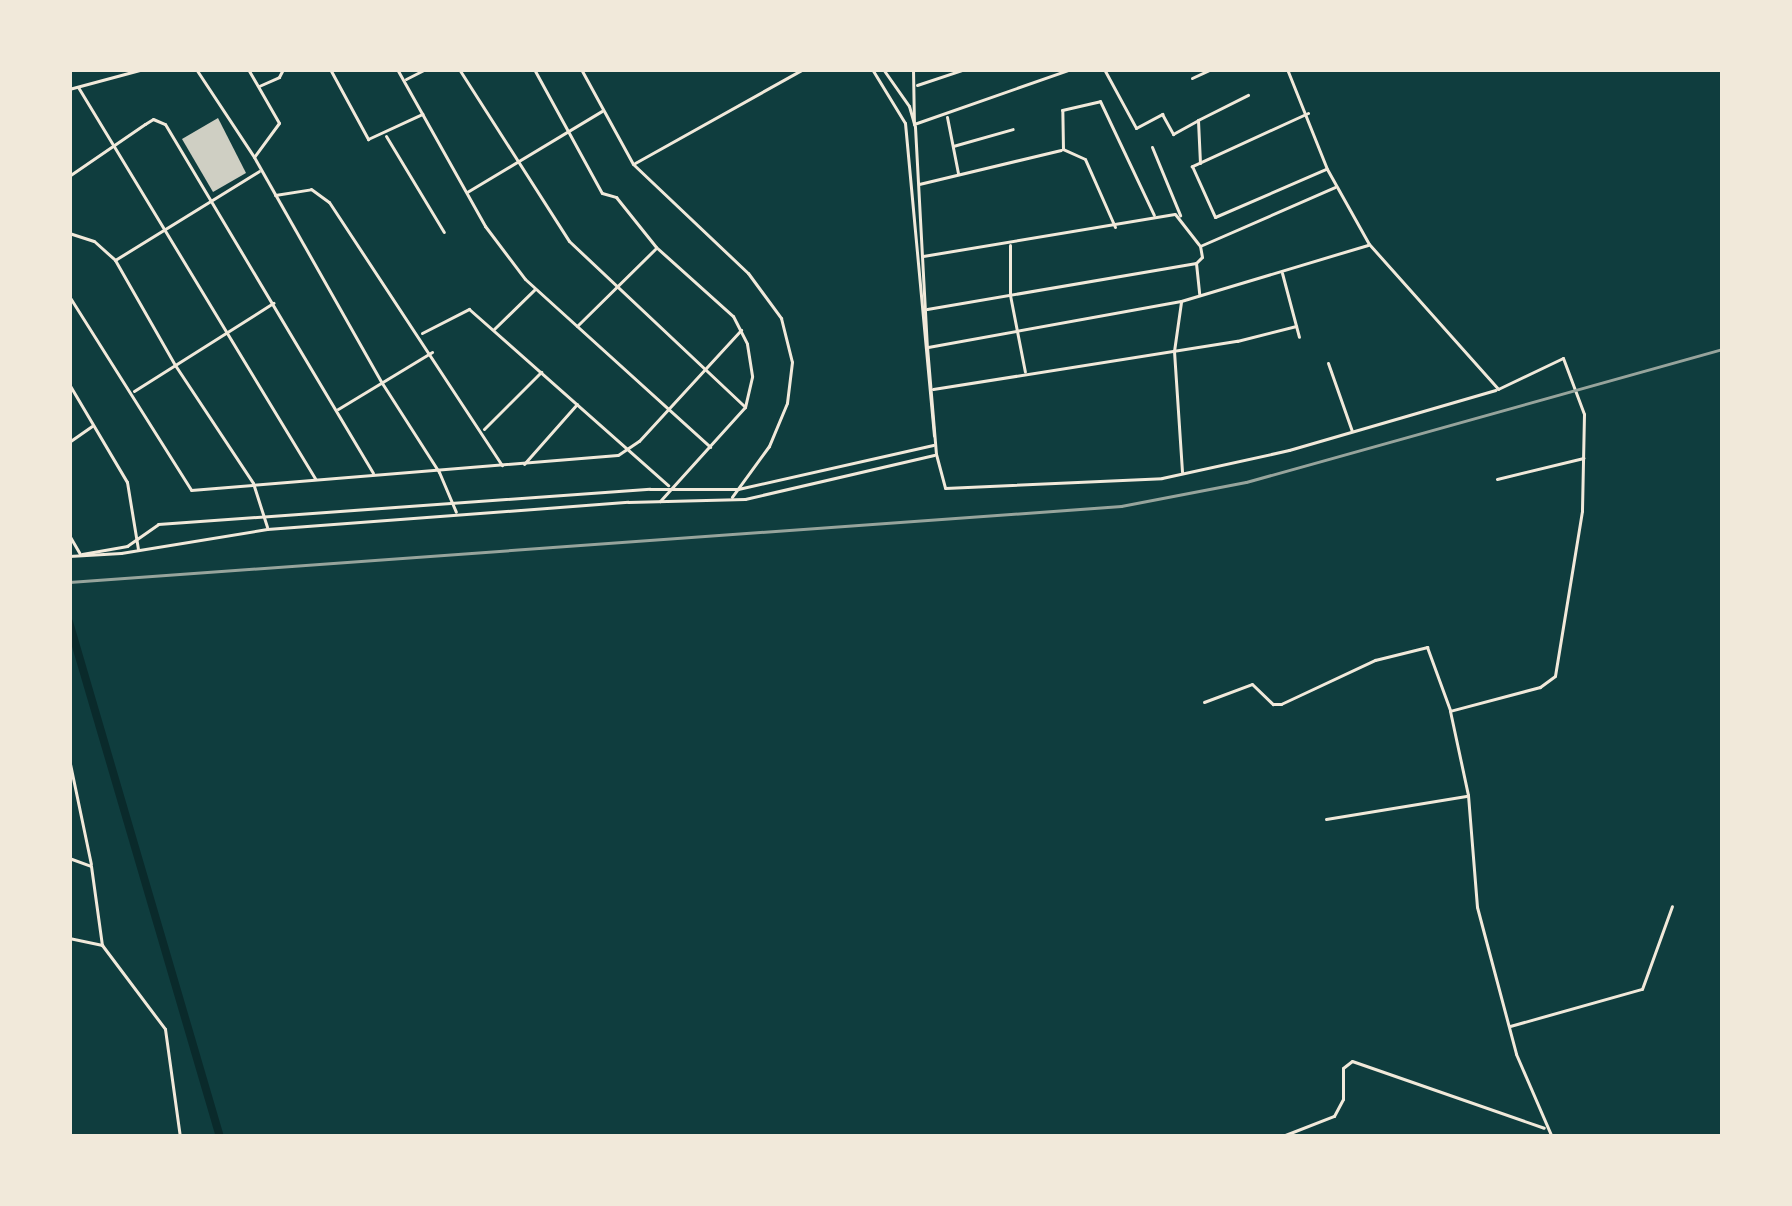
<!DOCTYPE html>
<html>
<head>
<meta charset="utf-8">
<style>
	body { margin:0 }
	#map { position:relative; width:1792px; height:1206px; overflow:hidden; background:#0f3d3e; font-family:Karla,sans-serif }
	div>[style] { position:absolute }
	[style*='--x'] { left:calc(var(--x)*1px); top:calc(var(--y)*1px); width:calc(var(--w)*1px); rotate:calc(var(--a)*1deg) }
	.canal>* { height:8px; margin:-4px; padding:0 4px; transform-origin:4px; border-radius:4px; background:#0a2a2b }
	.building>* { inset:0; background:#cfcfc3 }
	.minor>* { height:3px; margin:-1.5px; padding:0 1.5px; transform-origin:1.5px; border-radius:1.5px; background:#f1e9da }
	.rail>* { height:3px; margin:-1.5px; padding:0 1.5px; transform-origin:1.5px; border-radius:1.5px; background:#97a49c }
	span { translate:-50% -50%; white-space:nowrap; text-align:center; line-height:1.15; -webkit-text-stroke:9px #f1e9da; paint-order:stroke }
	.frame { position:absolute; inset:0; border:72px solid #f1e9da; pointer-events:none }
</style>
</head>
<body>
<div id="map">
	<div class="canal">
		<i style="--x:69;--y:622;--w:537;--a:73.66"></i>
	</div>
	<div class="building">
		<i style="clip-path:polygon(218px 118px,246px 173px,213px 192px,182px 139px)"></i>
	</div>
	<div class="minor">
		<i style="--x:196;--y:69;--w:105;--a:56.6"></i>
		<i style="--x:254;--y:157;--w:260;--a:60.5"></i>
		<i style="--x:382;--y:383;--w:106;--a:57.4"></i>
		<i style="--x:439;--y:472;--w:43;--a:67"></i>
		<i style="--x:248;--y:69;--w:62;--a:60.1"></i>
		<i style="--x:279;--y:123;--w:42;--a:126.3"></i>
		<i style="--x:330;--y:69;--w:80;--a:61.5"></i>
		<i style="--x:368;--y:139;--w:60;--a:-24.8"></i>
		<i style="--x:397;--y:69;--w:180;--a:60.7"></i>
		<i style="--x:485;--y:226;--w:66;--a:53"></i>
		<i style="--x:525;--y:279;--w:250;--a:42.2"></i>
		<i style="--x:459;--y:69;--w:204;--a:57.4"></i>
		<i style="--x:569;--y:241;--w:241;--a:43.3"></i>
		<i style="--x:534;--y:69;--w:141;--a:61.3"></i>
		<i style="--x:602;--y:193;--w:15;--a:16"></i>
		<i style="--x:616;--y:197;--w:64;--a:51.3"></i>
		<i style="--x:656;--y:247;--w:103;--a:41.9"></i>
		<i style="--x:733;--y:316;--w:31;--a:63"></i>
		<i style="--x:747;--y:344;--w:33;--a:81"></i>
		<i style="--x:752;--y:377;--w:31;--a:103"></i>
		<i style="--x:745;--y:407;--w:127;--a:132.1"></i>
		<i style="--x:581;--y:69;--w:108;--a:61.3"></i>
		<i style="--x:633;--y:164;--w:158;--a:43.5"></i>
		<i style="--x:748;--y:273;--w:56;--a:53.7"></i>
		<i style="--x:781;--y:318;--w:45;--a:76"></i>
		<i style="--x:792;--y:362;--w:41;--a:97"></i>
		<i style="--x:787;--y:403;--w:47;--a:112.7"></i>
		<i style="--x:769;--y:446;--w:63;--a:126"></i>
		<i style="--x:872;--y:69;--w:63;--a:58.6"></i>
		<i style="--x:905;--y:123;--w:314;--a:84.7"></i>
		<i style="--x:883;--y:69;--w:45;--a:54.9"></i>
		<i style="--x:909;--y:106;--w:22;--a:74"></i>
		<i style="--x:915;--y:127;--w:220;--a:86.9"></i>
		<i style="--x:927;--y:347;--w:107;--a:85.2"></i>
		<i style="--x:936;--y:454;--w:35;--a:75"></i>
		<i style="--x:945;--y:488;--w:217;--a:-2.6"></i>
		<i style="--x:1162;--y:478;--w:130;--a:-12.4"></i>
		<i style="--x:1289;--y:450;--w:215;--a:-16.2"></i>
		<i style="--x:913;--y:69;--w:55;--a:89"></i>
		<i style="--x:914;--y:124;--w:166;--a:-19.3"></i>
		<i style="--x:1104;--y:69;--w:67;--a:61.5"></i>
		<i style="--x:1136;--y:128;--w:30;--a:-28"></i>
		<i style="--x:1162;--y:114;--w:23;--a:61"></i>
		<i style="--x:1173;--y:134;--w:29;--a:-29"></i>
		<i style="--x:1287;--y:69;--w:108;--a:68.2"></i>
		<i style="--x:1327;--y:169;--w:86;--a:60.8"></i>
		<i style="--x:1369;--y:244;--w:194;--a:48.3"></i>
		<i style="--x:1498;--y:389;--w:72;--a:-25.5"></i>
		<i style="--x:1563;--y:358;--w:60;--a:69.4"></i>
		<i style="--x:1584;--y:414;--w:97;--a:91.2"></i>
		<i style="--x:1582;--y:511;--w:167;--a:99.3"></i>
		<i style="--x:1555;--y:676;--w:19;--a:144"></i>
		<i style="--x:1540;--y:687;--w:93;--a:165.1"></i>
		<i style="--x:1450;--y:711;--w:86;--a:77.9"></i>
		<i style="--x:1468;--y:795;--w:112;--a:85.4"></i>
		<i style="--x:1477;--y:907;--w:152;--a:75.1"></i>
		<i style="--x:1516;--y:1054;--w:90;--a:66.6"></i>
		<i style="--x:1192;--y:78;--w:21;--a:-25"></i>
		<i style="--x:406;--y:79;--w:22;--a:-27"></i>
		<i style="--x:917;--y:85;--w:51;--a:-18.4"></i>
		<i style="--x:259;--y:86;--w:22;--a:-24"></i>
		<i style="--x:279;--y:77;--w:9;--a:-63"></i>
		<i style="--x:78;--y:87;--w:458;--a:58.8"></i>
		<i style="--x:69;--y:89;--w:77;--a:-15.1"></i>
		<i style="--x:1308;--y:113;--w:128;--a:155.4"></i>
		<i style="--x:1192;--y:166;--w:56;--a:65.7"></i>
		<i style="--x:1215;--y:217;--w:121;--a:-23.4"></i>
		<i style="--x:947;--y:117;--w:57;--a:78.9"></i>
		<i style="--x:386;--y:136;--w:112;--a:58.9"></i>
		<i style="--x:953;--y:146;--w:62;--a:-15.8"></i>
		<i style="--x:1152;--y:147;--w:74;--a:67.6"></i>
		<i style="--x:635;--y:163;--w:193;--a:-29.2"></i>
		<i style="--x:1200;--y:163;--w:43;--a:-92.7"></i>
		<i style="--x:1198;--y:120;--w:56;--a:-26.6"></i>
		<i style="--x:69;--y:176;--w:92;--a:-34.4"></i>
		<i style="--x:145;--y:124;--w:9;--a:-32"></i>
		<i style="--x:153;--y:119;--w:13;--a:23"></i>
		<i style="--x:165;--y:124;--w:406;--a:59.2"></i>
		<i style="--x:919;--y:184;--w:146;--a:-13.5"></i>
		<i style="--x:467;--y:192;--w:157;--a:-31"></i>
		<i style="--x:275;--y:195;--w:36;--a:-9"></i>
		<i style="--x:311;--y:189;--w:22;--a:36"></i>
		<i style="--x:329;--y:202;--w:315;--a:56.7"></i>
		<i style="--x:1115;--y:227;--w:74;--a:-113.8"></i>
		<i style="--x:1085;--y:159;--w:24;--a:-156"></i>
		<i style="--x:1063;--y:149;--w:39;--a:-91"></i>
		<i style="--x:1062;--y:110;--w:39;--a:-13"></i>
		<i style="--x:1100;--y:101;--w:126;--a:64.7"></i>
		<i style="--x:69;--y:233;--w:26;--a:18"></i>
		<i style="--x:94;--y:241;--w:28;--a:42"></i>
		<i style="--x:115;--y:260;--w:121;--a:60.3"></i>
		<i style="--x:175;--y:365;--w:141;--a:56.5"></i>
		<i style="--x:253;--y:483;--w:46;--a:72.3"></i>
		<i style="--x:1010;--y:245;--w:50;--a:90"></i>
		<i style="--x:1010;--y:295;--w:78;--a:79"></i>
		<i style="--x:923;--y:256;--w:255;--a:-9.5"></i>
		<i style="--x:1175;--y:214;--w:39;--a:52"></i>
		<i style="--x:115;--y:260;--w:169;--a:-31.7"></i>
		<i style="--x:1196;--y:263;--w:31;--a:84"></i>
		<i style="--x:1282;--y:273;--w:66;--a:75.1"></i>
		<i style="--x:69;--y:296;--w:229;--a:57.8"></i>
		<i style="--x:191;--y:490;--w:428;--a:-4.7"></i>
		<i style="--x:618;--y:455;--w:25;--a:-34"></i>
		<i style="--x:639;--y:441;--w:151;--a:-47.4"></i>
		<i style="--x:1181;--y:302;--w:49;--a:98.1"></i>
		<i style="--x:1174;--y:351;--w:121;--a:86.2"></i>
		<i style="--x:927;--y:309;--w:273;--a:-9.7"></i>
		<i style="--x:1196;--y:263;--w:8;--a:-45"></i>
		<i style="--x:1202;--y:257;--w:11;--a:-100"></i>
		<i style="--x:1200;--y:246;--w:147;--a:-23.6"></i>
		<i style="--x:577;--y:326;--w:110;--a:-44.6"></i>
		<i style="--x:494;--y:329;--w:56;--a:-44.3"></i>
		<i style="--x:422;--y:333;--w:53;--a:-27.1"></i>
		<i style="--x:469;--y:309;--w:266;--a:41.5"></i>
		<i style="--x:928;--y:347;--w:257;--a:-10.3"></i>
		<i style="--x:1181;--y:301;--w:195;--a:-16.7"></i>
		<i style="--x:1328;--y:363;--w:72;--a:70.6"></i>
		<i style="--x:69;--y:384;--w:114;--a:59.4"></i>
		<i style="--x:127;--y:482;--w:68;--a:80.7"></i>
		<i style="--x:933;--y:389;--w:308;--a:-9"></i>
		<i style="--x:1237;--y:341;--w:61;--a:-14.3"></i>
		<i style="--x:134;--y:391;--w:165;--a:-32.3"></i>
		<i style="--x:338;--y:409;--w:110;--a:-31.2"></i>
		<i style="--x:484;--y:429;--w:81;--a:-45"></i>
		<i style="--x:69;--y:442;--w:28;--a:-35"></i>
		<i style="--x:524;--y:464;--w:80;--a:-48.5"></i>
		<i style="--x:1497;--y:479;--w:89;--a:-13.7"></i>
		<i style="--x:69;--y:535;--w:22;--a:60"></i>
		<i style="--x:82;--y:554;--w:46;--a:-10.1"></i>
		<i style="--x:127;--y:546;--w:38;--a:-35"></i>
		<i style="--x:158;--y:524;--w:493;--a:-4.1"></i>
		<i style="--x:650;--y:489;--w:88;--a:0"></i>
		<i style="--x:738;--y:489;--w:200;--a:-12.7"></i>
		<i style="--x:69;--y:556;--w:52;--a:-3.3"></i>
		<i style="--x:121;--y:553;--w:148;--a:-9.3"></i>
		<i style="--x:267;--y:529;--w:362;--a:-4.3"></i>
		<i style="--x:628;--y:502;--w:117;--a:-1.5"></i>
		<i style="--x:745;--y:499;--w:194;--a:-13.1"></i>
		<i style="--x:1204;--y:702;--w:51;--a:-20.6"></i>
		<i style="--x:1252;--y:684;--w:29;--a:44"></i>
		<i style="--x:1273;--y:704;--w:8;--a:0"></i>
		<i style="--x:1281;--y:704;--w:104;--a:-25.1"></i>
		<i style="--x:1375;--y:660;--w:54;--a:-14"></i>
		<i style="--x:1427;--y:647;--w:67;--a:69.9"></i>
		<i style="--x:69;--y:759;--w:107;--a:78.2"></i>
		<i style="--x:1326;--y:819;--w:142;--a:-9.3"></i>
		<i style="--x:69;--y:858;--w:23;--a:20"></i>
		<i style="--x:91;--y:866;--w:80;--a:82.1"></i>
		<i style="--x:102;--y:945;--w:105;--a:53.1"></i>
		<i style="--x:165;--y:1029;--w:109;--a:82.1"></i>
		<i style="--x:69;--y:938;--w:34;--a:12"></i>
		<i style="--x:1510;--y:1026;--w:137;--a:-15.7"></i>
		<i style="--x:1642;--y:989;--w:88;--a:-70.1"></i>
		<i style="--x:1280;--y:1137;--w:58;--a:-21.3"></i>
		<i style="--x:1334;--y:1116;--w:19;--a:-62"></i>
		<i style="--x:1343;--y:1099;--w:31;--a:-90"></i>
		<i style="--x:1343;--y:1068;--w:11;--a:-38"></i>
		<i style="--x:1352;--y:1061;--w:203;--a:19.2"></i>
	</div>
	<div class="rail">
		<i style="--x:69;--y:582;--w:1055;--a:-4.13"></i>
		<i style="--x:1121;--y:506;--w:127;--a:-10.9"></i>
		<i style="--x:1246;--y:482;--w:495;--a:-15.6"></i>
	</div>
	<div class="frame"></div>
</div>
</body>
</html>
